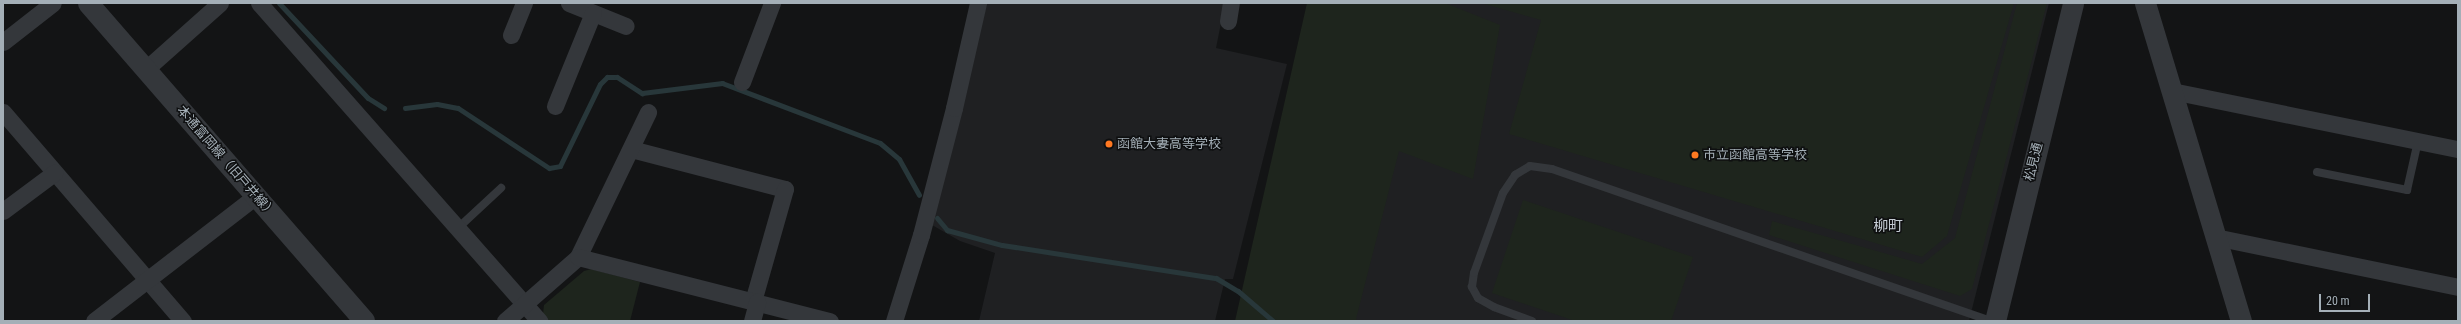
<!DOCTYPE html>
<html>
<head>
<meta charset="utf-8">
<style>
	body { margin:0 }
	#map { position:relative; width:2461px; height:324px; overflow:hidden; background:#131415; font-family:"Roboto Condensed","Noto Sans JP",sans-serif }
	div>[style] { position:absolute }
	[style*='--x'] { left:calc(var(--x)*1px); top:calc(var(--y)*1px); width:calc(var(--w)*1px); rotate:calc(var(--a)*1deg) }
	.built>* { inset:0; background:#1f2022 }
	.green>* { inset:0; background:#1e251d }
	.stream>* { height:5px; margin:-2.5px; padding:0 2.5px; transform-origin:2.5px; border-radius:2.5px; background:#28373a }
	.service>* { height:8px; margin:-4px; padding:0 4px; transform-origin:4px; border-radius:4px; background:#34373b }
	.minor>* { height:17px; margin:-8.5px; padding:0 8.5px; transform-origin:8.5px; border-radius:8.5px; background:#34373b }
	.tertiary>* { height:21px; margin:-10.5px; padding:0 10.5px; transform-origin:10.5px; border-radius:10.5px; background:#34373b }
	.dots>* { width:11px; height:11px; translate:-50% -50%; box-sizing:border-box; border:2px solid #0e0f10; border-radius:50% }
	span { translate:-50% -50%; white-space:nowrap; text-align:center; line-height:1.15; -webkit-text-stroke:3px #0e0f10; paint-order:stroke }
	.poi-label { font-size:13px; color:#a4afb7 }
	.left { translate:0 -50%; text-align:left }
	.street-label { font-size:13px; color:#a4afb7 }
	.quarter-label { font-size:15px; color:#c5ccd3 }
	.frame { position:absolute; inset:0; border:4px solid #a4afb7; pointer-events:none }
	.scale { position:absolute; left:2319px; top:294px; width:51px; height:18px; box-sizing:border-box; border:2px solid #a4afb7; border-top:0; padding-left:5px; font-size:12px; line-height:14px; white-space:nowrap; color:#a4afb7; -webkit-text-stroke:3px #0e0f10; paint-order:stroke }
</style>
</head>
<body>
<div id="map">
	<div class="built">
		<i style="clip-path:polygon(987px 3px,1225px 3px,1216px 48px,1287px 64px,1233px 279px,1225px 279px,1215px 321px,979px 321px,995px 253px,960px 241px,932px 225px)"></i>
		<i style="clip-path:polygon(1419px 3px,2049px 3px,1969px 321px,1334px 321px)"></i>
	</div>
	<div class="green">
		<i style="clip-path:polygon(1307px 3px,1445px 3px,1500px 25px,1473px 179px,1399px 151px,1356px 319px,1358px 321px,1235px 321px)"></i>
		<i style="clip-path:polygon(1481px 3px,2014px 3px,1947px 236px,1922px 257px,1509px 134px,1541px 20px)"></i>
		<i style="clip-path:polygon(2017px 3px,2047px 3px,1972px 289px,1960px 296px,1769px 235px,1772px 221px,1922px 264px,1955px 238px)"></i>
		<i style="clip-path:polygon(1523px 200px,1693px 257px,1671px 321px,1575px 321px,1492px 293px)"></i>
		<i style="clip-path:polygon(591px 269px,640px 282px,630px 321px,549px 321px,543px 314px,544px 305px,584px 271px)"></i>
	</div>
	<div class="stream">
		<i style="--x:279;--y:3;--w:130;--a:46.9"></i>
		<i style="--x:368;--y:98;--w:19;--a:32"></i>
		<i style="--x:405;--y:108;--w:32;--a:-7"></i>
		<i style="--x:437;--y:104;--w:21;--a:11"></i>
		<i style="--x:458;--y:108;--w:109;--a:33.4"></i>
		<i style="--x:549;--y:168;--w:11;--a:-10"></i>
		<i style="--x:560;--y:166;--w:91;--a:-64"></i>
		<i style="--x:600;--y:84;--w:10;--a:-45"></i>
		<i style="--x:607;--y:77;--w:10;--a:0"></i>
		<i style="--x:617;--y:77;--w:30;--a:33"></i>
		<i style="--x:642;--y:93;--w:81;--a:-7.1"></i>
		<i style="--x:722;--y:83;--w:169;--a:20.8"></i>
		<i style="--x:880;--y:143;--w:25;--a:40"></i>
		<i style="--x:899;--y:159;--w:41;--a:60.9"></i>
		<i style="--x:937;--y:218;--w:16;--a:50"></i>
		<i style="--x:947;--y:230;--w:57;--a:15.3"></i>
		<i style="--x:1002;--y:245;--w:217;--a:8.8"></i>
		<i style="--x:1216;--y:278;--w:26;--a:31"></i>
		<i style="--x:1238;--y:291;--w:46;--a:40.6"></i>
	</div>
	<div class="service">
		<i style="--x:2317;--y:172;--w:92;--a:11.3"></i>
		<i style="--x:2407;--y:190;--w:50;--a:-77.3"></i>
		<i style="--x:458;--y:228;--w:59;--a:-42.9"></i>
		<i style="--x:1532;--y:321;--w:40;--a:-159.8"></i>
		<i style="--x:1494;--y:307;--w:18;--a:-151"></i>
		<i style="--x:1478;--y:298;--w:13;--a:-119"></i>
		<i style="--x:1472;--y:287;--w:14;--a:-82"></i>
		<i style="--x:1474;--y:273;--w:85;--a:-70.1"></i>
		<i style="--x:1503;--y:193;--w:22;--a:-56"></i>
		<i style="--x:1515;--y:175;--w:17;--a:-31"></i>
		<i style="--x:1530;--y:166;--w:22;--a:8"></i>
		<i style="--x:1552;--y:169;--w:464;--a:19.1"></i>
	</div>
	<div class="minor">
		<i style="--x:259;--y:3;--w:424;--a:48.6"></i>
		<i style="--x:569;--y:3;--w:61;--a:22"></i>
		<i style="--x:1228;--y:21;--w:18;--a:-81"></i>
		<i style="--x:511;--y:35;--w:35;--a:-68"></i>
		<i style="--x:3;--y:42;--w:63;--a:-38"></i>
		<i style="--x:146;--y:69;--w:99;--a:-41.7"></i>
		<i style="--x:742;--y:82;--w:85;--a:-69.2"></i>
		<i style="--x:2172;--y:91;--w:292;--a:11.5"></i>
		<i style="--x:555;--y:106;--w:100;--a:-67.8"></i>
		<i style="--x:3;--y:112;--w:276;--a:49.3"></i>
		<i style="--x:631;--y:149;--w:159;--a:14.6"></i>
		<i style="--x:785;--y:189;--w:116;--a:105.9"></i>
		<i style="--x:3;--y:211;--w:64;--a:-36.7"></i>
		<i style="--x:2215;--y:237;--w:248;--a:11.6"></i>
		<i style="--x:578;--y:257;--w:161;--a:-64.2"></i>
		<i style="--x:94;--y:321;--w:205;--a:-37.7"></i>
		<i style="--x:505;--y:321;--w:97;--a:-41.2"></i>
		<i style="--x:578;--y:257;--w:260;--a:14.3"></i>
		<i style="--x:752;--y:321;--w:20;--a:-75"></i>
		<i style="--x:894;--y:321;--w:90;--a:-72.6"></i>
		<i style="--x:921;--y:235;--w:131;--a:-75.4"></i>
		<i style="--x:954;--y:108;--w:108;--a:-77.1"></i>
	</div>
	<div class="tertiary">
		<i style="--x:88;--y:3;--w:421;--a:49"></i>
		<i style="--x:2145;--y:3;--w:332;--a:73.2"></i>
		<i style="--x:1995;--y:321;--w:327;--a:-76.2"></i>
	</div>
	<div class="dots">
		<i style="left:1109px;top:144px;background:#ff7821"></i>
		<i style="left:1695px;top:155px;background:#ff7821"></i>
	</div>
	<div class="poi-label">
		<span class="left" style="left:1117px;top:144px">函館大妻高等学校</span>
		<span class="left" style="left:1703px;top:155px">市立函館高等学校</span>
	</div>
	<div class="street-label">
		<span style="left:226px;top:162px;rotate:49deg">本通富岡線（旧戸井線）</span>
		<span style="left:2034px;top:162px;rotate:-76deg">松見通</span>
	</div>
	<div class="quarter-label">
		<span style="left:1888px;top:227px">柳町</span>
	</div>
	<div class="frame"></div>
	<div class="scale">20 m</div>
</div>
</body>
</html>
